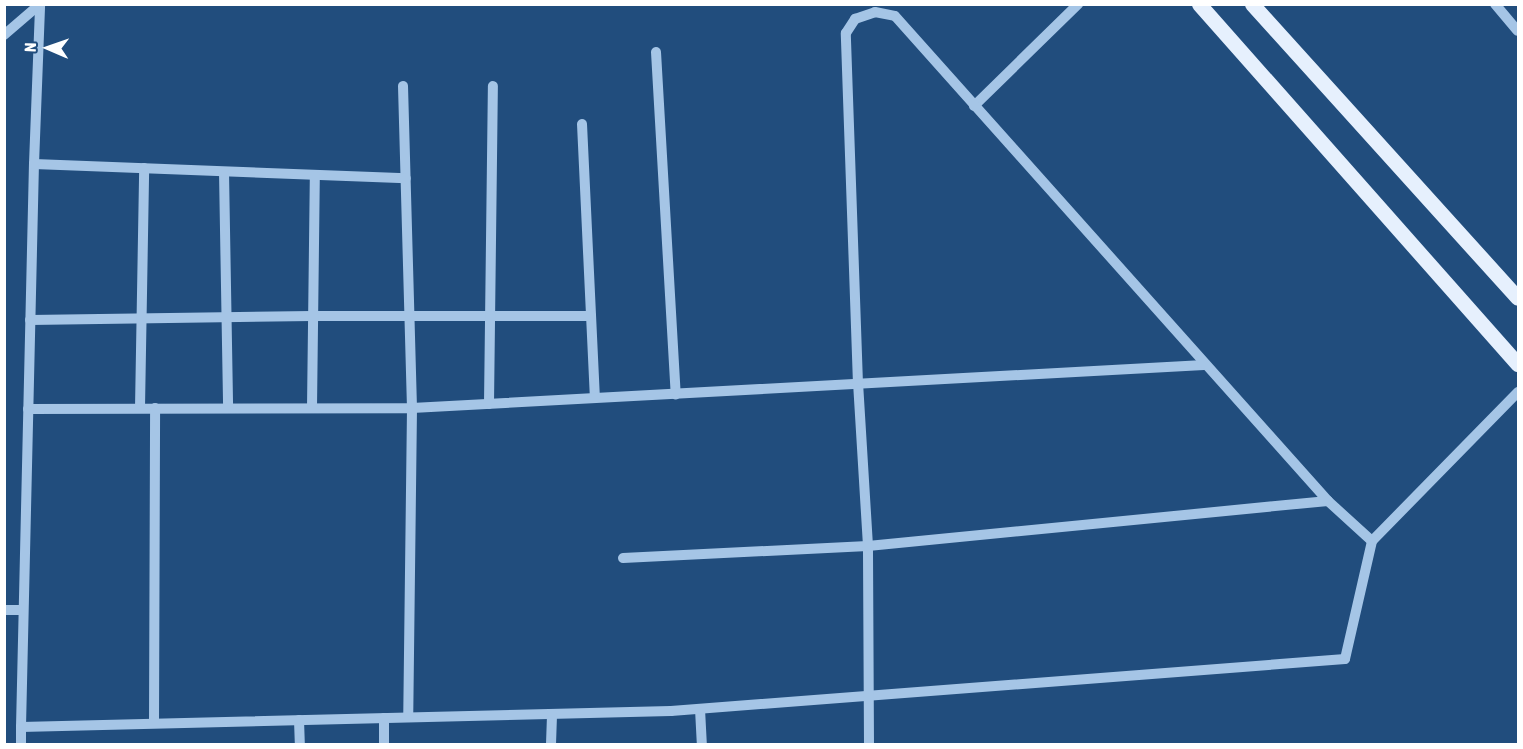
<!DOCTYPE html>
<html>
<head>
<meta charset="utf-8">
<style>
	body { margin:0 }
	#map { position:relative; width:1523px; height:749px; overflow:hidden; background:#214d7d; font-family:"Asap Condensed",sans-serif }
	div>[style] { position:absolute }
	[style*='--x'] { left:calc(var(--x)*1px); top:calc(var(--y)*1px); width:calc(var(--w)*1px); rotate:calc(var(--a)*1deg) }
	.minor>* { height:10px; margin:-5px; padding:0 5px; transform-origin:5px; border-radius:5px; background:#a5c5e6 }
	.major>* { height:15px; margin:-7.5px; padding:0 7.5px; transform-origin:7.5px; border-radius:7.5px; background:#e6f0fd }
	span { translate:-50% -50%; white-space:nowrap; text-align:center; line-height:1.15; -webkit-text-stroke:6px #214d7d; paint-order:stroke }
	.frame { position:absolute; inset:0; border:6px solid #fff; pointer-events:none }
	.north { position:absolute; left:18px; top:18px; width:60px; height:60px; -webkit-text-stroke:4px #214d7d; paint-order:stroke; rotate:272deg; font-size:16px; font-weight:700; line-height:24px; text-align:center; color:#fff }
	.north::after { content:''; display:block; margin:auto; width:21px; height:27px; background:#fff; clip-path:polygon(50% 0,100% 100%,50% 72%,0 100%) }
</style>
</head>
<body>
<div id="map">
	<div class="minor">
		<i style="--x:1495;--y:4;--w:35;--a:50"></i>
		<i style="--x:4;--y:35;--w:48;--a:-40.7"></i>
		<i style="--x:656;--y:52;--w:343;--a:86.7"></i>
		<i style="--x:403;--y:86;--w:322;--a:88.4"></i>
		<i style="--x:412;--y:408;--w:309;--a:90.7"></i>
		<i style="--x:974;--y:106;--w:146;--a:-44.4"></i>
		<i style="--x:582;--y:124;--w:274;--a:87.3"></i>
		<i style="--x:34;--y:164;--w:372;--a:2.2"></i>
		<i style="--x:224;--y:172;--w:236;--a:89"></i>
		<i style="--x:30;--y:320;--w:282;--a:-0.8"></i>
		<i style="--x:312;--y:316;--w:279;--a:0"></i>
		<i style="--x:489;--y:404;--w:318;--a:-89.3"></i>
		<i style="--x:140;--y:408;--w:240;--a:-89"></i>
		<i style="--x:312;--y:408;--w:232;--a:-89.3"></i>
		<i style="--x:28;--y:409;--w:384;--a:-0.1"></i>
		<i style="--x:412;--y:408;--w:793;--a:-3.11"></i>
		<i style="--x:623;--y:558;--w:245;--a:-2.8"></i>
		<i style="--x:868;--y:546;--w:462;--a:-5.6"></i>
		<i style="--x:1328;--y:501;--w:59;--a:42.3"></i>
		<i style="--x:4;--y:610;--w:19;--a:0"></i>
		<i style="--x:700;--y:709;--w:35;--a:87"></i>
		<i style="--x:384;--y:718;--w:26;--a:90"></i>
		<i style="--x:299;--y:720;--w:24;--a:88"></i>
		<i style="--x:154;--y:722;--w:314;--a:-89.8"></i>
		<i style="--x:21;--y:727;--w:563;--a:-88.68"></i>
		<i style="--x:34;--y:164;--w:159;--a:-87.8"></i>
		<i style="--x:21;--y:744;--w:17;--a:-90"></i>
		<i style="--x:21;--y:727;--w:650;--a:-1.41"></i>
		<i style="--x:671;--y:711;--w:676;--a:-4.41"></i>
		<i style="--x:1345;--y:659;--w:121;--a:-77.1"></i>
		<i style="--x:1372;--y:541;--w:209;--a:-45.6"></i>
		<i style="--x:551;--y:744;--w:30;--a:-88"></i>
		<i style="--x:869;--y:744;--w:198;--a:-90.3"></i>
		<i style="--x:868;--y:546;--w:162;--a:-93.5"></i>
		<i style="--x:858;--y:384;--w:351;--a:-92"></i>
		<i style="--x:846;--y:33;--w:17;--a:-57"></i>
		<i style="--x:855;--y:19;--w:21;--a:-19"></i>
		<i style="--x:875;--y:12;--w:20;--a:11"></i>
		<i style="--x:895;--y:16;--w:650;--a:48.24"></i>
	</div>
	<div class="major">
		<i style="--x:1199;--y:4;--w:481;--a:48.5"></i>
		<i style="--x:1252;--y:4;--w:396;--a:47.9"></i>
	</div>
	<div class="frame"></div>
	<div class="north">N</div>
</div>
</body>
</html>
